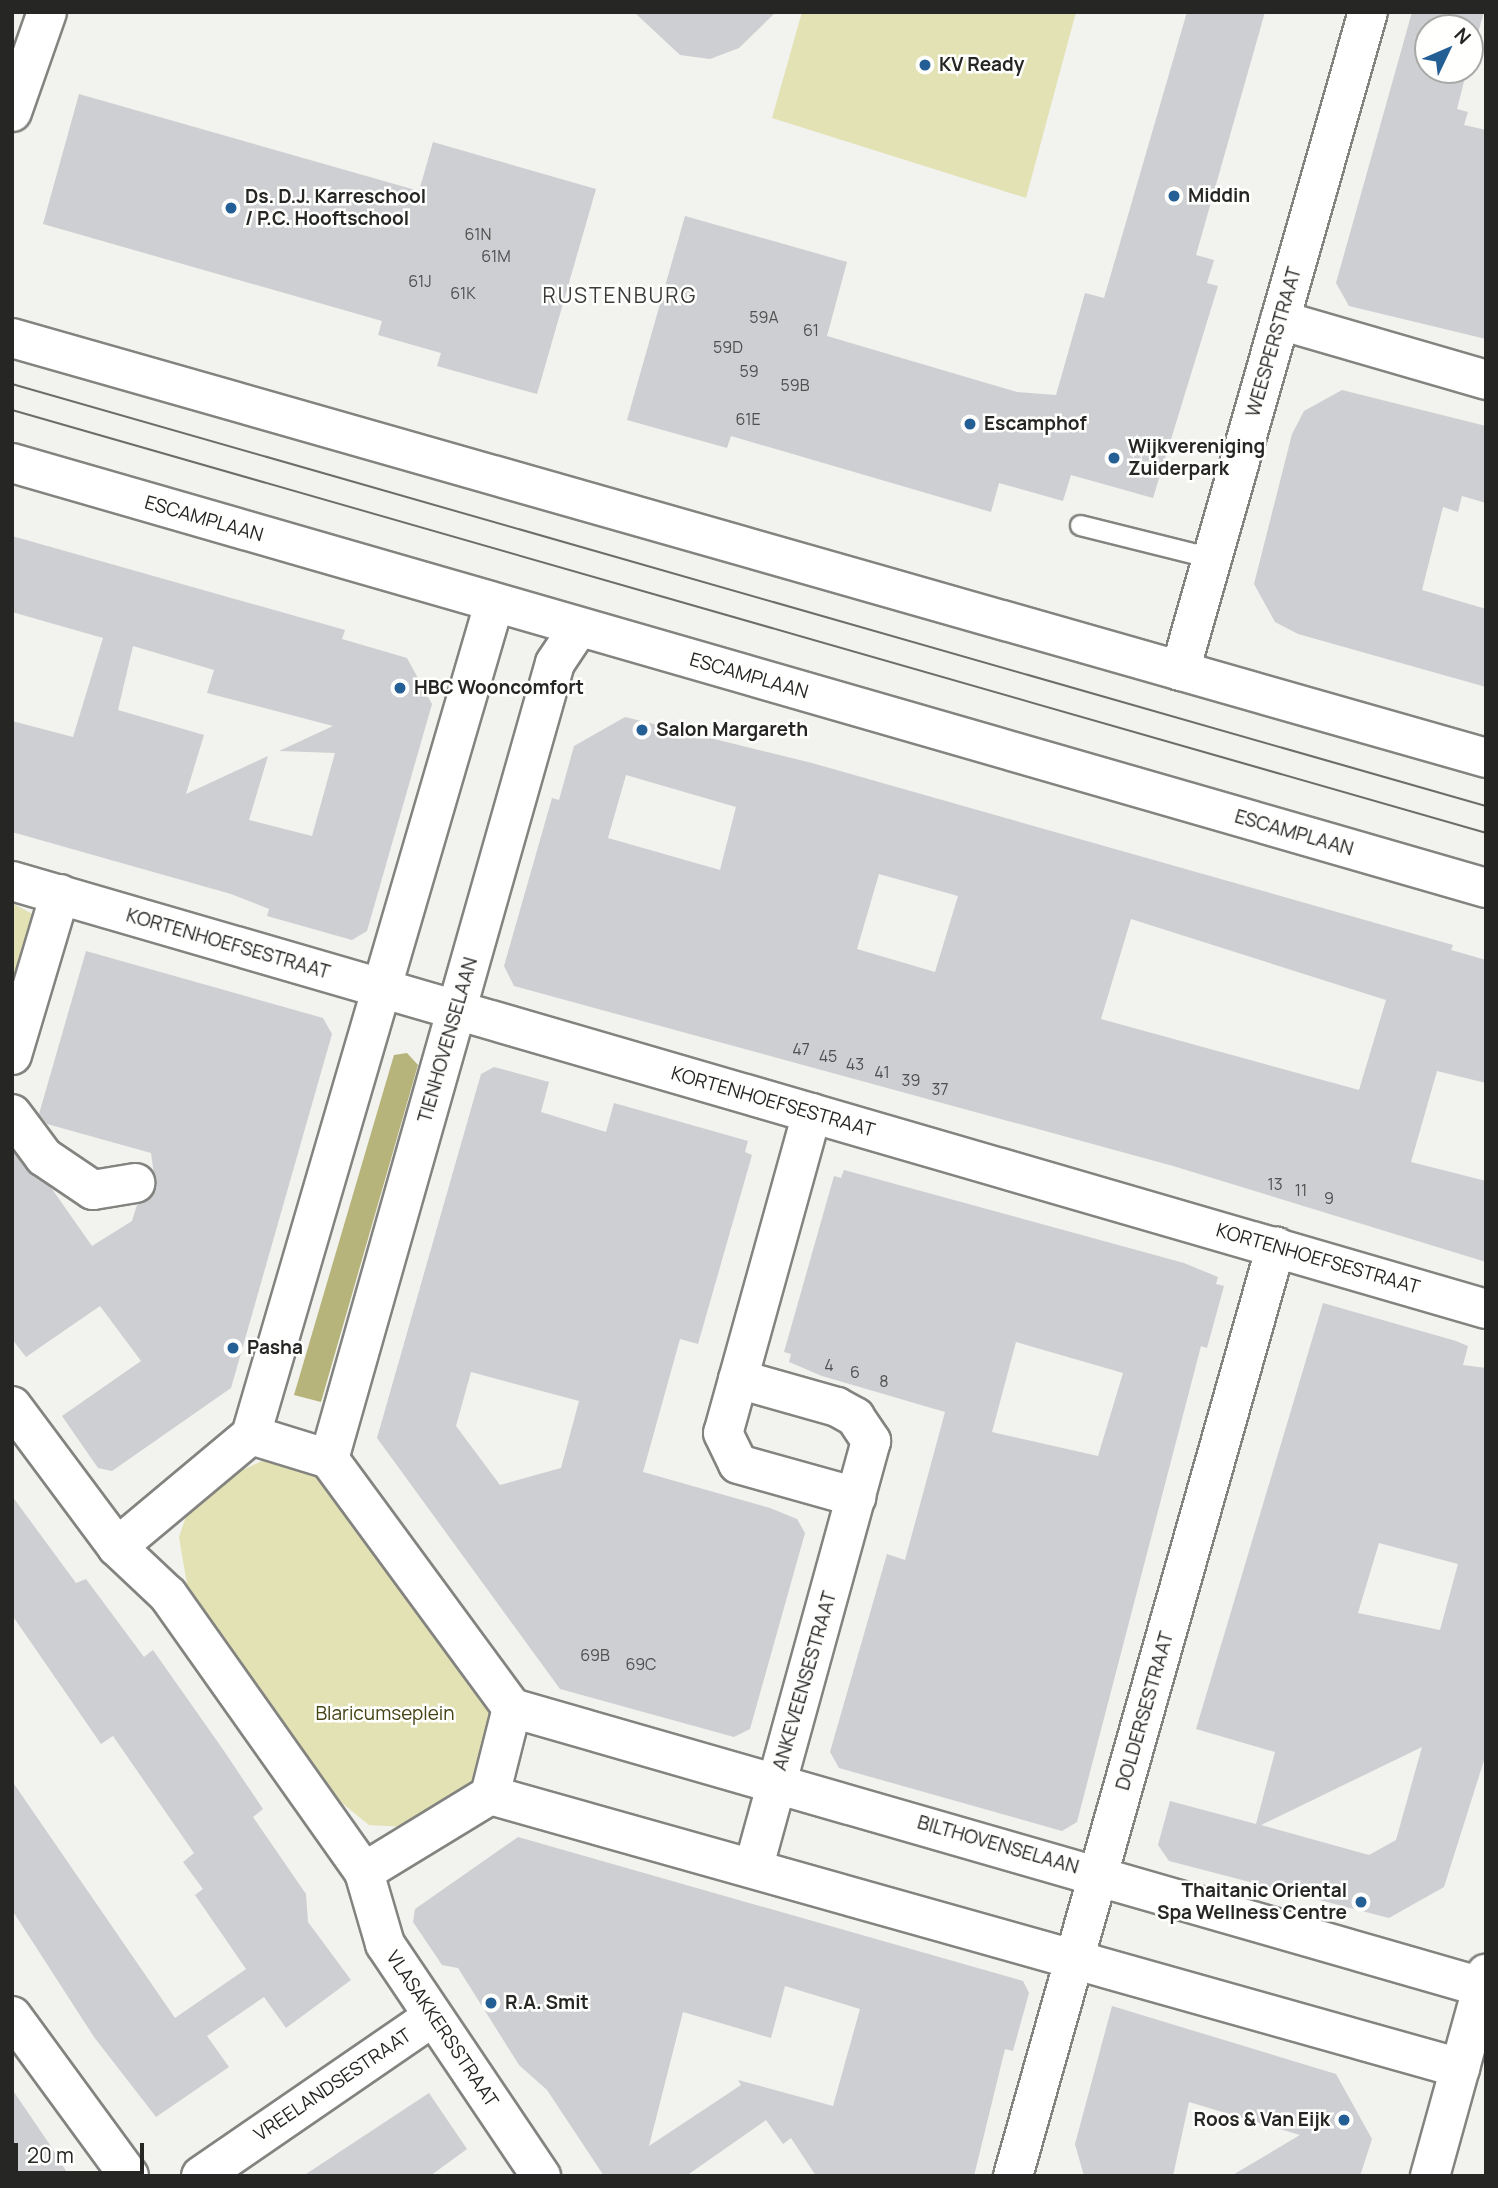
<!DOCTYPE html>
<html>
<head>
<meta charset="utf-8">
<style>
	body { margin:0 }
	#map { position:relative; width:1498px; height:2188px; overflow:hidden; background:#f2f2ee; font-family:Manrope,sans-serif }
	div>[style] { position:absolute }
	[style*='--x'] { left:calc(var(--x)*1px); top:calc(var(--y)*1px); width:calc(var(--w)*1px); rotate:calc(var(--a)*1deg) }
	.green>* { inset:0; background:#e3e2b5 }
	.forest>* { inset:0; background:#b6b47a }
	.building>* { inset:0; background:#cdcfd2 }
	.roads { filter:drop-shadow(2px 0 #838380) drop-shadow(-2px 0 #838380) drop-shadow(0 2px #838380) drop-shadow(0 -2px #838380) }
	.service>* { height:19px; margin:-9.5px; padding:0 9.5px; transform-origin:9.5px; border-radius:9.5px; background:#fff }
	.minor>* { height:38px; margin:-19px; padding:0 19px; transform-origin:19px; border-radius:19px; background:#fff }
	.tertiary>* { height:38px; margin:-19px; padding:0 19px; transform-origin:19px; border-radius:19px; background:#fff }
	.secondary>* { height:38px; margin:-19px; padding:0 19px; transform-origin:19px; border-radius:19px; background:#fff }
	.tram>* { height:2px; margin:-1px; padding:0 1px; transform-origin:1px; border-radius:1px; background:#6c6c6a }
	.dots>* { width:19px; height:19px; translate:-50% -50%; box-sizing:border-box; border:4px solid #fffffe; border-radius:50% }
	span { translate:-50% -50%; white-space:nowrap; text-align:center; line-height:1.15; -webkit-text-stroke:5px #fffffe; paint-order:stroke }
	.number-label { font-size:16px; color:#505050 }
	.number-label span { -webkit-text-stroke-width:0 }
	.poi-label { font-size:19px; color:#262625; font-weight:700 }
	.left { translate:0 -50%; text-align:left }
	.right { translate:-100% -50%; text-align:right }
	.street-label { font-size:19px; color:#262625 }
	.park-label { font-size:19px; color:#454214 }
	.neighbourhood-label { font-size:21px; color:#3b3b39; letter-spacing:2px }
	.frame { position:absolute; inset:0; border:14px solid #262625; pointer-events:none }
	.north { position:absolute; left:1414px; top:14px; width:70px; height:70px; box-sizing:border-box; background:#fffffe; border:2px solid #a8a8a7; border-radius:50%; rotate:46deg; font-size:19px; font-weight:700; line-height:28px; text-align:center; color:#262625 }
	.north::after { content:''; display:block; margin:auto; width:24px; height:32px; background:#235e95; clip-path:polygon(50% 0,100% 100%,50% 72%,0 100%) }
	.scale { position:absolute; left:14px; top:2143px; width:130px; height:32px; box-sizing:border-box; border:4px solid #262625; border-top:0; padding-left:9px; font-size:21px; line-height:24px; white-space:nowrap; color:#262625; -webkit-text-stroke:5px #fffffe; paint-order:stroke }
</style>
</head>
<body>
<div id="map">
	<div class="green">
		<i style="clip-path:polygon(802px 12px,1076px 12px,1026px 198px,772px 118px)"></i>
		<i style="clip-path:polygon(12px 903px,38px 917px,12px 1000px)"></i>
		<i style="clip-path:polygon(264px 1460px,303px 1466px,337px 1491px,489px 1705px,490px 1754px,481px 1789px,406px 1827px,369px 1825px,332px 1795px,188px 1590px,179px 1537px,190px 1505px,223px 1479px)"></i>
	</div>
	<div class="forest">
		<i style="clip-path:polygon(407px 1053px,418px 1065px,321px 1402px,294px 1395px,394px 1055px)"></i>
	</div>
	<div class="building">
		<i style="clip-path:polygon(634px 12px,776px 12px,739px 48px,710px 59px,680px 55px)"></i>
		<i style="clip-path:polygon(1187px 12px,1265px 12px,1196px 255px,1214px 260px,1207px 283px,1218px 286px,1153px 498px,1071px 475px,1063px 501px,999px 483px,991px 512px,731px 436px,727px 448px,627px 420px,685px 216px,847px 262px,827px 336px,1017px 392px,1056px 395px,1085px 293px,1104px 298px)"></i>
		<i style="clip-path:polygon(1412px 12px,1484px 12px,1470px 61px,1470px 28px,1428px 28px,1428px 70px,1467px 70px,1457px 109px,1468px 112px,1464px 125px,1486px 130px,1486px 339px,1349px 306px,1336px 283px)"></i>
		<i style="clip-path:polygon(79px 94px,419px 191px,433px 142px,596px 189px,537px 394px,437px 366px,441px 353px,378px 335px,382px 321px,43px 224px)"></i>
		<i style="clip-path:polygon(1342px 390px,1486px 426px,1486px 503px,1462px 496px,1458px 512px,1443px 507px,1422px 590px,1486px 609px,1486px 687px,1298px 634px,1275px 622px,1254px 584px,1292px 434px,1304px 411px)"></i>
		<i style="clip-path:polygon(evenodd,12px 536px,345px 630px,342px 639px,407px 658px,432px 704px,367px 931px,352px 940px,267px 916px,269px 909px,231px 894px,12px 832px,12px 721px,73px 737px,103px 638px,12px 612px,12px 536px,133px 646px,214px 670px,207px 693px,333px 726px,279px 751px,335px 753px,312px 836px,249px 820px,268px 756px,186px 794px,204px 735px,118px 710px,133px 646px)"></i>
		<i style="clip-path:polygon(evenodd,625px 717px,812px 763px,1453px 945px,1451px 950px,1486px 960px,1486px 1083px,1437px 1071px,1411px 1162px,1486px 1181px,1486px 1262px,1173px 1166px,514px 986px,504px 966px,552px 798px,559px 800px,574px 746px,625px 717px,626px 775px,736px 807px,720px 870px,608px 838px,626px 775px,625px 717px,879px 874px,958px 896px,935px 972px,857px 949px,879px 874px,625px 717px,1131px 919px,1386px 1000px,1359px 1090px,1101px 1019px,1131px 919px)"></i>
		<i style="clip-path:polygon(86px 951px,323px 1018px,332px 1034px,231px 1388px,112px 1471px,98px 1468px,62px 1416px,141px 1361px,100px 1306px,26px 1357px,12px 1339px,12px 1151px,52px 1189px,92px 1246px,132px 1221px,137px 1205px,156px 1190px,151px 1153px,47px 1124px,39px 1114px)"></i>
		<i style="clip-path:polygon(evenodd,494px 1067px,549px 1082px,541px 1112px,606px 1132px,614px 1103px,748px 1141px,745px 1152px,752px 1155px,698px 1344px,680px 1339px,643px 1472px,770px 1508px,797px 1519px,805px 1533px,750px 1729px,734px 1737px,560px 1689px,377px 1438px,481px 1074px,494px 1067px,471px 1372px,579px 1401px,561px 1468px,500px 1485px,456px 1426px,471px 1372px)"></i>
		<i style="clip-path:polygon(evenodd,844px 1170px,1184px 1263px,1218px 1277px,1216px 1284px,1224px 1286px,1207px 1348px,1201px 1346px,1077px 1822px,1062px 1831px,839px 1768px,830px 1752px,887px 1554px,905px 1560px,945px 1412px,822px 1376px,789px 1362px,791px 1354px,784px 1352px,834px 1176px,841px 1178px,844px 1170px,1016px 1342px,1123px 1373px,1098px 1456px,992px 1432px,1016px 1342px)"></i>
		<i style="clip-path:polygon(evenodd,1323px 1303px,1456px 1341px,1468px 1346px,1463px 1365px,1486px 1368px,1486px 1754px,1444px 1887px,1389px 1918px,1169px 1861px,1158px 1845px,1170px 1801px,1256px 1824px,1275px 1752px,1196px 1729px,1323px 1303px,1379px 1543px,1458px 1564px,1440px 1630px,1358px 1613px,1379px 1543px,1323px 1303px,1422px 1747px,1396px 1840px,1369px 1855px,1261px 1825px,1422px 1747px)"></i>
		<i style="clip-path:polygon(12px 1496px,76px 1583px,86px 1579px,144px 1657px,153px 1650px,222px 1748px,263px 1809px,253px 1817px,306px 1894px,308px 1922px,351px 1980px,286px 2028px,264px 1997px,207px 2036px,229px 2067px,156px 2117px,94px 2037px,12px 1910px,12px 1781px,175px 2018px,246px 1969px,195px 1895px,203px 1889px,183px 1862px,194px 1853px,113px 1736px,101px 1744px,12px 1615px)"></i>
		<i style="clip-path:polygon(evenodd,518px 1837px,1023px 1981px,1029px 1993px,1013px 2051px,1005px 2049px,974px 2176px,816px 2176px,791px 2138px,783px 2144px,766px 2120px,686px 2176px,604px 2176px,547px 2090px,519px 2065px,458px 1968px,442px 1965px,413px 1922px,415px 1909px,518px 1837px,785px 1986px,860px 2009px,833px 2106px,738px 2080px,741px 2085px,649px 2146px,683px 2012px,771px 2038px,785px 1986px)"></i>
		<i style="clip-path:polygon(1112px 2006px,1336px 2074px,1372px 2139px,1360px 2176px,1231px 2176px,1300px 2135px,1189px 2102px,1173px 2176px,1084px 2176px,1075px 2144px)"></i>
		<i style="clip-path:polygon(12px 2089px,50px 2145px,69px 2176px,12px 2176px)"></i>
		<i style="clip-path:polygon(429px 2093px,467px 2149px,430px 2176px,303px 2176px)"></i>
	</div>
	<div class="roads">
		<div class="service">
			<i style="--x:1080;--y:525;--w:136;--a:14"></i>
		</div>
		<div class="minor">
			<i style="--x:12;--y:112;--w:106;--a:-70.7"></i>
			<i style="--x:1280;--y:320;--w:215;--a:16.2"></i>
			<i style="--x:1180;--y:671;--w:685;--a:-74.08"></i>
			<i style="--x:12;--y:881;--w:1535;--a:16.19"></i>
			<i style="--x:12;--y:1055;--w:168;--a:-73.4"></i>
			<i style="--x:812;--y:1113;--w:332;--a:105.5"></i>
			<i style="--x:723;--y:1433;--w:34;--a:64"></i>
			<i style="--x:738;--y:1464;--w:123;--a:15.6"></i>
			<i style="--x:12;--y:1114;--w:54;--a:53.3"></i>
			<i style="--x:44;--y:1157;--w:59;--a:34"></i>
			<i style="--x:93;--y:1190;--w:43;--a:-9.5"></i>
			<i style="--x:738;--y:1379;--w:103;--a:15.8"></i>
			<i style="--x:837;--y:1407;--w:21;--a:29"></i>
			<i style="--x:855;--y:1417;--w:29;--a:56"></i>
			<i style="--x:871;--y:1441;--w:440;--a:105.4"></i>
			<i style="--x:12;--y:1406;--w:176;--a:53.3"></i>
			<i style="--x:117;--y:1547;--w:70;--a:43.3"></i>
			<i style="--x:168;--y:1595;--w:339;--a:54.7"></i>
			<i style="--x:364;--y:1872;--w:75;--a:73.7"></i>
			<i style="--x:385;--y:1944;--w:280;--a:56.1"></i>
			<i style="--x:251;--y:1435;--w:866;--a:-73.7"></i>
			<i style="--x:329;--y:1459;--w:827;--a:-74.15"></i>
			<i style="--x:555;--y:663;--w:43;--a:-56.3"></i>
			<i style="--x:117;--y:1547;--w:175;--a:-39.9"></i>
			<i style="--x:251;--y:1435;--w:82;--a:17.1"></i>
			<i style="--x:329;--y:1459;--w:309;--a:53.7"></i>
			<i style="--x:512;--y:1708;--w:90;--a:104.2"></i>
			<i style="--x:490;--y:1795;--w:148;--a:148.6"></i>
			<i style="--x:512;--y:1708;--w:1009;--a:16.05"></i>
			<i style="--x:490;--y:1795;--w:1008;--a:15.72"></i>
			<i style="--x:12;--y:2016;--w:198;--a:53.8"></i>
			<i style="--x:201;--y:2176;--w:279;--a:-34.5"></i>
			<i style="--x:1013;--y:2176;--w:966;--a:-74.21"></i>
		</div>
		<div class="tertiary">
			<i style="--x:12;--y:338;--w:1533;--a:15.9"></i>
			<i style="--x:12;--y:463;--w:1534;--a:16.08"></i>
		</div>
		<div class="secondary">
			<i style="--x:1430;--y:2176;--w:210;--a:-74.5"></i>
		</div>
	</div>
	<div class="tram">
		<i style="--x:12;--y:384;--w:1533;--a:15.98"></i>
		<i style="--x:12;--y:410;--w:1533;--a:16.01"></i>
	</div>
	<div class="dots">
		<i style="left:925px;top:65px;background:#235e95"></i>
		<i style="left:1174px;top:196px;background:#235e95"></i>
		<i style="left:231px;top:208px;background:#235e95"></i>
		<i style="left:970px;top:424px;background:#235e95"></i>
		<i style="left:1114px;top:458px;background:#235e95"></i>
		<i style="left:400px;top:688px;background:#235e95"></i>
		<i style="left:642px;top:730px;background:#235e95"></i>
		<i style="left:233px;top:1348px;background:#235e95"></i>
		<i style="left:1361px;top:1902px;background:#235e95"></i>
		<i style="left:491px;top:2003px;background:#235e95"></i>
		<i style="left:1344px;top:2120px;background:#235e95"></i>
	</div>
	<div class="number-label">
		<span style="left:478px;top:234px">61N</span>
		<span style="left:496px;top:256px">61M</span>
		<span style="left:420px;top:281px">61J</span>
		<span style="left:463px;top:293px">61K</span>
		<span style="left:764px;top:317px">59A</span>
		<span style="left:811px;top:330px">61</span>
		<span style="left:728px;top:347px">59D</span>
		<span style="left:749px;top:371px">59</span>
		<span style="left:795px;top:385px">59B</span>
		<span style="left:748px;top:419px">61E</span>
		<span style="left:801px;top:1049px">47</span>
		<span style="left:828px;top:1056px">45</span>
		<span style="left:855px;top:1064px">43</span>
		<span style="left:882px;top:1072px">41</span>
		<span style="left:911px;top:1080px">39</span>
		<span style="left:940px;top:1089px">37</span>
		<span style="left:1275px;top:1184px">13</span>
		<span style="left:1301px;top:1190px">11</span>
		<span style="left:1329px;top:1198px">9</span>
		<span style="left:829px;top:1365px">4</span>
		<span style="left:855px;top:1372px">6</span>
		<span style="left:884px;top:1381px">8</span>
		<span style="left:595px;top:1655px">69B</span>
		<span style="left:641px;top:1664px">69C</span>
	</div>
	<div class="poi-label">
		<span class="left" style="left:939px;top:65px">KV Ready</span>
		<span class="left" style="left:1188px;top:196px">Middin</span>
		<span class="left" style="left:245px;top:208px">Ds. D.J. Karreschool<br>/ P.C. Hooftschool</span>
		<span class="left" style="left:984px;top:424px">Escamphof</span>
		<span class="left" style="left:1128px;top:458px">Wijkvereniging<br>Zuiderpark</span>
		<span class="left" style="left:414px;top:688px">HBC Wooncomfort</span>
		<span class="left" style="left:656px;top:730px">Salon Margareth</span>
		<span class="left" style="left:247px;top:1348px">Pasha</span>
		<span class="right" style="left:1347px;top:1902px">Thaitanic Oriental<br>Spa Wellness Centre</span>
		<span class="left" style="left:505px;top:2003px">R.A. Smit</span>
		<span class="right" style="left:1330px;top:2120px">Roos &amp; Van Eijk</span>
	</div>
	<div class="street-label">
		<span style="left:1274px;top:342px;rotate:-74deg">WEESPERSTRAAT</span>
		<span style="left:204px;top:519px;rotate:16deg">ESCAMPLAAN</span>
		<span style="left:749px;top:676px;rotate:16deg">ESCAMPLAAN</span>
		<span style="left:1294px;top:833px;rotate:16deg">ESCAMPLAAN</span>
		<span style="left:228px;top:944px;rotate:16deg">KORTENHOEFSESTRAAT</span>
		<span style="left:448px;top:1040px;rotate:-74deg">TIENHOVENSELAAN</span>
		<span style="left:773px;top:1102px;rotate:16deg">KORTENHOEFSESTRAAT</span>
		<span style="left:1318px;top:1259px;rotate:16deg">KORTENHOEFSESTRAAT</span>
		<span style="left:805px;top:1681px;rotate:-74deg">ANKEVEENSESTRAAT</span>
		<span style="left:1145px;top:1711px;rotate:-74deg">DOLDERSESTRAAT</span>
		<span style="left:998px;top:1845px;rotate:16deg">BILTHOVENSELAAN</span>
		<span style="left:442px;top:2029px;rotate:56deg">VLASAKKERSSTRAAT</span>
		<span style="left:333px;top:2085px;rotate:-34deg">VREELANDSESTRAAT</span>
	</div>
	<div class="park-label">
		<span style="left:385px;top:1714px">Blaricumseplein</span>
	</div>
	<div class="neighbourhood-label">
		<span style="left:620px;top:295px">RUSTENBURG</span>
	</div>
	<div class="frame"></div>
	<div class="north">N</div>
	<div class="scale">20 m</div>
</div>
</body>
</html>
